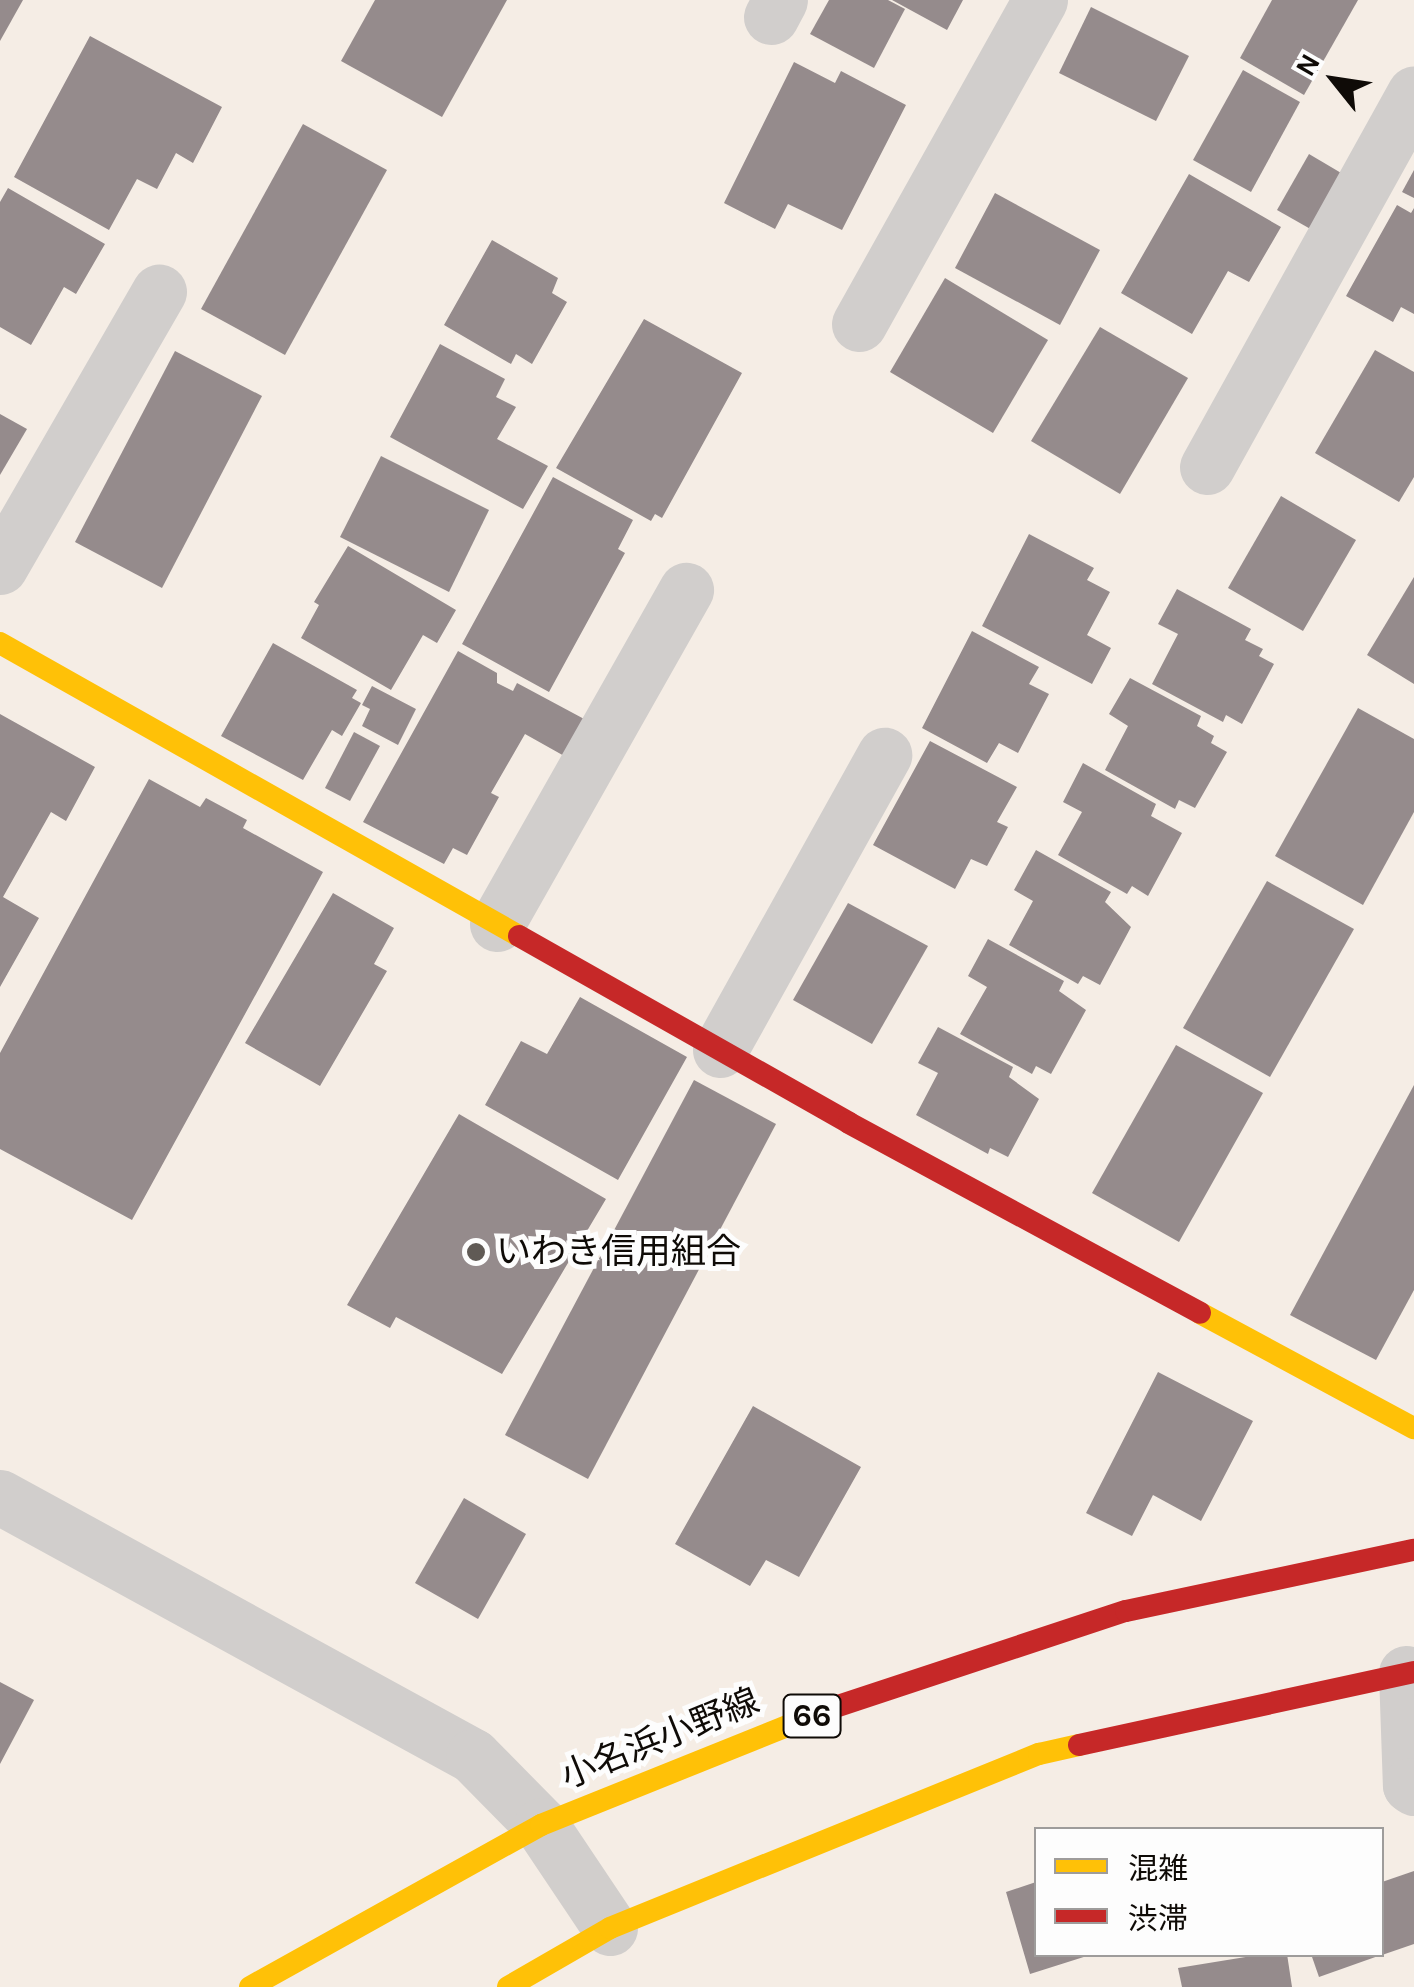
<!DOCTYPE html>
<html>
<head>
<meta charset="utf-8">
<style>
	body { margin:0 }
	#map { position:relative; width:1414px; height:1987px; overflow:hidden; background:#f5ede5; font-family:Karla,"Noto Sans JP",sans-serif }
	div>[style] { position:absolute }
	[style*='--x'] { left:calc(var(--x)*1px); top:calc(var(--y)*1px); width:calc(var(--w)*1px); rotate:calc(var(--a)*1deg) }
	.building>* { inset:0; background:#958b8c }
	.street>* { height:55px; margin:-27.5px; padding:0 27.5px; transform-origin:27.5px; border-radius:27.5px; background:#d1cecc }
	.slow>* { height:22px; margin:-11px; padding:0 11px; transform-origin:11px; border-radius:11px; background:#ffc107 }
	.jam>* { height:22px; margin:-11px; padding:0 11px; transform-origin:11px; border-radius:11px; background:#c62828 }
	.dots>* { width:28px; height:28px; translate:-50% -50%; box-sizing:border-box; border:5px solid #fdfdfd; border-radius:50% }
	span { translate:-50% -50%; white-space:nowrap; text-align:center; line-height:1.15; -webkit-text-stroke:10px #fdfdfd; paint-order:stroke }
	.shield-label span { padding:2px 8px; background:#fdfdfd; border:2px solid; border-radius:8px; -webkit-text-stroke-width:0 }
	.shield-label { font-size:32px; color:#0f0b07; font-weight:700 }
	.poi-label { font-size:35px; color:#0f0b07 }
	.left { translate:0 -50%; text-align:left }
	.street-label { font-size:35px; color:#0f0b07 }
	.legend { position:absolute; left:1034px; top:1827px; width:350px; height:130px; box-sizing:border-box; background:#fdfdfd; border:2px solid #9e9c9b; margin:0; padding:12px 18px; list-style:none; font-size:30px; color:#0f0b07 }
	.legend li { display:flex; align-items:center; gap:20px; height:50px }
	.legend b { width:50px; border:2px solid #9e9c9b }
	.north { position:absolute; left:1284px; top:30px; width:100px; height:100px; -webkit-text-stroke:8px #fdfdfd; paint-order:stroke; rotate:300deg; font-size:28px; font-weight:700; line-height:40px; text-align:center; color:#0f0b07 }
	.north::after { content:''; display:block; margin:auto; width:35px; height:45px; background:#0f0b07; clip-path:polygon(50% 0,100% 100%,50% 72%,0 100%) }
</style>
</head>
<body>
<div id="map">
	<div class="building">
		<i style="clip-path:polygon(0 0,23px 0,0 41px)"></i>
		<i style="clip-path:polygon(375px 0,507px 0,442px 117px,341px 61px)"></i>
		<i style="clip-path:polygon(829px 0,888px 0,905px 9px,874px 68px,810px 34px)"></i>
		<i style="clip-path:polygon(892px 0,963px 0,947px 30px)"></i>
		<i style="clip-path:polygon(1272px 0,1358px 0,1304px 95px,1240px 58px)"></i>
		<i style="clip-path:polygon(1091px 7px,1189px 56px,1156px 121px,1059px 73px)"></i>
		<i style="clip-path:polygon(90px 36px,222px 107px,193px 163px,176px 153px,157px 189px,137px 179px,109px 230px,14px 177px)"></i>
		<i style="clip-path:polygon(794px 62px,835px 83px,841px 71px,906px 105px,842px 230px,788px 204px,775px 229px,724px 203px)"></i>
		<i style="clip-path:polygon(1243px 70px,1300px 102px,1251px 192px,1193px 160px)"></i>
		<i style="clip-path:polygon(303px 124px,387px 170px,285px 355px,201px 309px)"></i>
		<i style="clip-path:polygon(1309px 154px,1353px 180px,1321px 235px,1277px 210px)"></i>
		<i style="clip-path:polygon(1414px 170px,1414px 198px,1402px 192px)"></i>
		<i style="clip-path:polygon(1189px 174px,1281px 227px,1249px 282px,1228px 271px,1192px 334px,1121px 293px)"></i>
		<i style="clip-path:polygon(8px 188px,105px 244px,76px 294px,64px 287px,31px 345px,0 327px,0 202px)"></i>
		<i style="clip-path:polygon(995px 193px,1100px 250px,1060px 325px,955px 268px)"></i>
		<i style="clip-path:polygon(1397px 205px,1411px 213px,1414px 208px,1414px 314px,1401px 307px,1393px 322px,1346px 296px)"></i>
		<i style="clip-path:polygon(492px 240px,558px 278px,552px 293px,567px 302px,532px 364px,516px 354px,511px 364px,444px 325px)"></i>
		<i style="clip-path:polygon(945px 278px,1048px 340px,993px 433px,890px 372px)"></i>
		<i style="clip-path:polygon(644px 319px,742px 373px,662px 518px,655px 514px,651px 521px,556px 468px)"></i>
		<i style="clip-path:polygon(1100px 327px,1188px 378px,1120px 494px,1031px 441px)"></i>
		<i style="clip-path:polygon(440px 344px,505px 379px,496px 397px,516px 407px,497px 439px,548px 466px,523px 509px,390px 437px)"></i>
		<i style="clip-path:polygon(1375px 350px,1414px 372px,1414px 477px,1399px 502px,1315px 453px)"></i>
		<i style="clip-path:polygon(175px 351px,262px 396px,162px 588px,75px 542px)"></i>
		<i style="clip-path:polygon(0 414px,27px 429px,0 475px)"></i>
		<i style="clip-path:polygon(381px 456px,489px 510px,449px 592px,340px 537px)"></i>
		<i style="clip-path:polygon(553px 477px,633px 520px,618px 549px,625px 553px,549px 692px,462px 644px)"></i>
		<i style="clip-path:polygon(1281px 496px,1356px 540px,1303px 631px,1228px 588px)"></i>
		<i style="clip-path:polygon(1029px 534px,1094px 568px,1087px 580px,1110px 592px,1087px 635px,1111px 648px,1092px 684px,982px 626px)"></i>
		<i style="clip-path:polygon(348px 546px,456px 610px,437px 643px,423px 635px,391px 690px,301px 638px,319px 605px,314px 602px)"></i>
		<i style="clip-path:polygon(1414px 577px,1414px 684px,1367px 655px)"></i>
		<i style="clip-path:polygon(1177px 589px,1251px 629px,1245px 640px,1263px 649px,1259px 656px,1274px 664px,1242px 724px,1226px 715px,1223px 722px,1152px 684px,1178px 634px,1158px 624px)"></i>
		<i style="clip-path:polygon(972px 631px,1039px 667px,1029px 684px,1049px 694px,1018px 753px,999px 743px,987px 763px,922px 728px)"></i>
		<i style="clip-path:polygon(273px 643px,357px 690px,352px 698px,361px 703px,342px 736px,332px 730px,303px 780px,221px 736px)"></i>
		<i style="clip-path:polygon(458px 651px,497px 673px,497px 683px,513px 691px,517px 683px,586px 720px,566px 757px,525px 734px,491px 793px,499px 797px,467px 855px,453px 848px,444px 864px,363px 822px)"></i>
		<i style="clip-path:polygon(1130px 678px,1201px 716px,1197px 726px,1214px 736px,1211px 743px,1227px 752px,1195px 808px,1179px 800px,1175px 809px,1105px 770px,1128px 726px,1109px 714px)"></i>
		<i style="clip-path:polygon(372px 686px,416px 709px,398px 745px,362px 726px,370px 709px,362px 705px)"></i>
		<i style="clip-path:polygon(1358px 708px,1414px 739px,1414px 812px,1363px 905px,1275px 856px)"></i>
		<i style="clip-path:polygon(0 714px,95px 767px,66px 821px,51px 812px,3px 897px,39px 918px,0 987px)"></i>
		<i style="clip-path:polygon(354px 732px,380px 746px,350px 801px,325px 788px)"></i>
		<i style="clip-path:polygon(930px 741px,1017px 787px,997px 822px,1008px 827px,987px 866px,971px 859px,955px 889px,873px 845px)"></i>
		<i style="clip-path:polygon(1083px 763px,1156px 804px,1151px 816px,1182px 833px,1148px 896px,1132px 886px,1127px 894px,1058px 855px,1082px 812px,1063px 802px)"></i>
		<i style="clip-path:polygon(149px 779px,200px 807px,206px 798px,247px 820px,243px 828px,323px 872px,132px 1220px,0 1149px,0 1053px)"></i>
		<i style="clip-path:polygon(1036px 850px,1111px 892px,1105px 902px,1131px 927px,1100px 985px,1083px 976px,1078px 984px,1009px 945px,1033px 901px,1014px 890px)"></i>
		<i style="clip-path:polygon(1267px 881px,1354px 929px,1270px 1077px,1183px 1028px)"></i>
		<i style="clip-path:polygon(333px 893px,394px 928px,374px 964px,387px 971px,320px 1086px,245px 1043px)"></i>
		<i style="clip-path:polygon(848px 903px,928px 946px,872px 1044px,793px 1000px)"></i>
		<i style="clip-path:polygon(988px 939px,1064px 981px,1059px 991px,1086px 1010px,1051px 1074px,1036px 1066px,1032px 1074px,960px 1034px,987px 987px,968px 976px)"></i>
		<i style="clip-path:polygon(580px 997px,687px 1057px,618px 1180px,485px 1105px,521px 1041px,547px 1054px)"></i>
		<i style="clip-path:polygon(938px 1027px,1013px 1067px,1009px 1077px,1039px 1099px,1008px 1157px,990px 1148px,988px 1154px,916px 1115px,938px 1073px,918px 1063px)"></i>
		<i style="clip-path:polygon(1176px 1045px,1263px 1093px,1179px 1242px,1092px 1193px)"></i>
		<i style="clip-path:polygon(694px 1080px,776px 1124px,588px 1479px,505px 1435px)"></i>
		<i style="clip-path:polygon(1414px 1085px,1414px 1290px,1376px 1360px,1290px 1315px)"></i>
		<i style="clip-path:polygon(459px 1114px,606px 1199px,502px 1374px,396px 1317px,390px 1328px,347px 1305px)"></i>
		<i style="clip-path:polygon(1158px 1372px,1253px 1421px,1201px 1521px,1153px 1495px,1132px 1536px,1086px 1513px)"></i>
		<i style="clip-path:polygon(753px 1406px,861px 1467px,799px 1577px,766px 1560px,750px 1586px,675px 1544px)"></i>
		<i style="clip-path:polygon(464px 1498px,526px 1534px,478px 1619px,415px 1583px)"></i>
		<i style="clip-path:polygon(0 1682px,34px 1700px,0 1764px)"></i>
		<i style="clip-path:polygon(1414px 1871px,1414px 1944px,1382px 1955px,1382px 1882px)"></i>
		<i style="clip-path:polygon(1036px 1882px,1036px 1954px,1090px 1955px,1030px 1974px,1006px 1892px)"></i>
		<i style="clip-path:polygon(1264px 1954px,1287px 1954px,1292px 1987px,1182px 1987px,1178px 1968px)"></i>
		<i style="clip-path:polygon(1311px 1954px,1381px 1954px,1381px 1955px,1319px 1977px)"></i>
	</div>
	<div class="street">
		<i style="--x:771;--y:17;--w:19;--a:-62"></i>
		<i style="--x:859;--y:324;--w:371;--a:-60.8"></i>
		<i style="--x:1207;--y:467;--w:427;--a:-61"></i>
		<i style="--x:0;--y:567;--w:318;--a:-60"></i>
		<i style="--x:497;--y:924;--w:384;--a:-60.5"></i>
		<i style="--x:720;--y:1050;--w:338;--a:-60.9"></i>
		<i style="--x:0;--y:1497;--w:539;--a:28.7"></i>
		<i style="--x:473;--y:1756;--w:97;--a:45.4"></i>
		<i style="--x:541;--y:1825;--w:124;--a:56.2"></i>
		<i style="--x:1406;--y:1673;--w:112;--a:88"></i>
		<i style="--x:1410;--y:1785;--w:5;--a:37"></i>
	</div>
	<div class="slow">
		<i style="--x:0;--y:643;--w:596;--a:29.45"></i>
		<i style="--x:1200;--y:1313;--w:243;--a:28.3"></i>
		<i style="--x:250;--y:1987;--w:333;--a:-29.1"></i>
		<i style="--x:541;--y:1825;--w:317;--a:-21.9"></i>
		<i style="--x:508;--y:1987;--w:118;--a:-30"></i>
		<i style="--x:610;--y:1928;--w:463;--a:-22.1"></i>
		<i style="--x:1039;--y:1754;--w:41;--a:-12.7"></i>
	</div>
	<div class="jam">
		<i style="--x:519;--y:936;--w:379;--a:29.5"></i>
		<i style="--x:849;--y:1123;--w:399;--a:28.4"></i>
		<i style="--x:835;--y:1707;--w:306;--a:-18.3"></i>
		<i style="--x:1126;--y:1611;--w:294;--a:-12"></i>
		<i style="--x:1079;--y:1745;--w:343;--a:-12.3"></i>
	</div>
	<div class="dots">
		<i style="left:476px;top:1252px;background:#605a55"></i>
	</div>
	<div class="shield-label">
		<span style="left:812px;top:1716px">66</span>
	</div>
	<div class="poi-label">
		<span class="left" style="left:496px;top:1252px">いわき信用組合</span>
	</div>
	<div class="street-label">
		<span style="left:660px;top:1739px;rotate:-22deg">小名浜小野線</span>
	</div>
	<ul class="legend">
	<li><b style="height:12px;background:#ffc107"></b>混雑</li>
	<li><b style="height:12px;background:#c62828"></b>渋滞</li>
	</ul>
	<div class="north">N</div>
</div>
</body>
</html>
